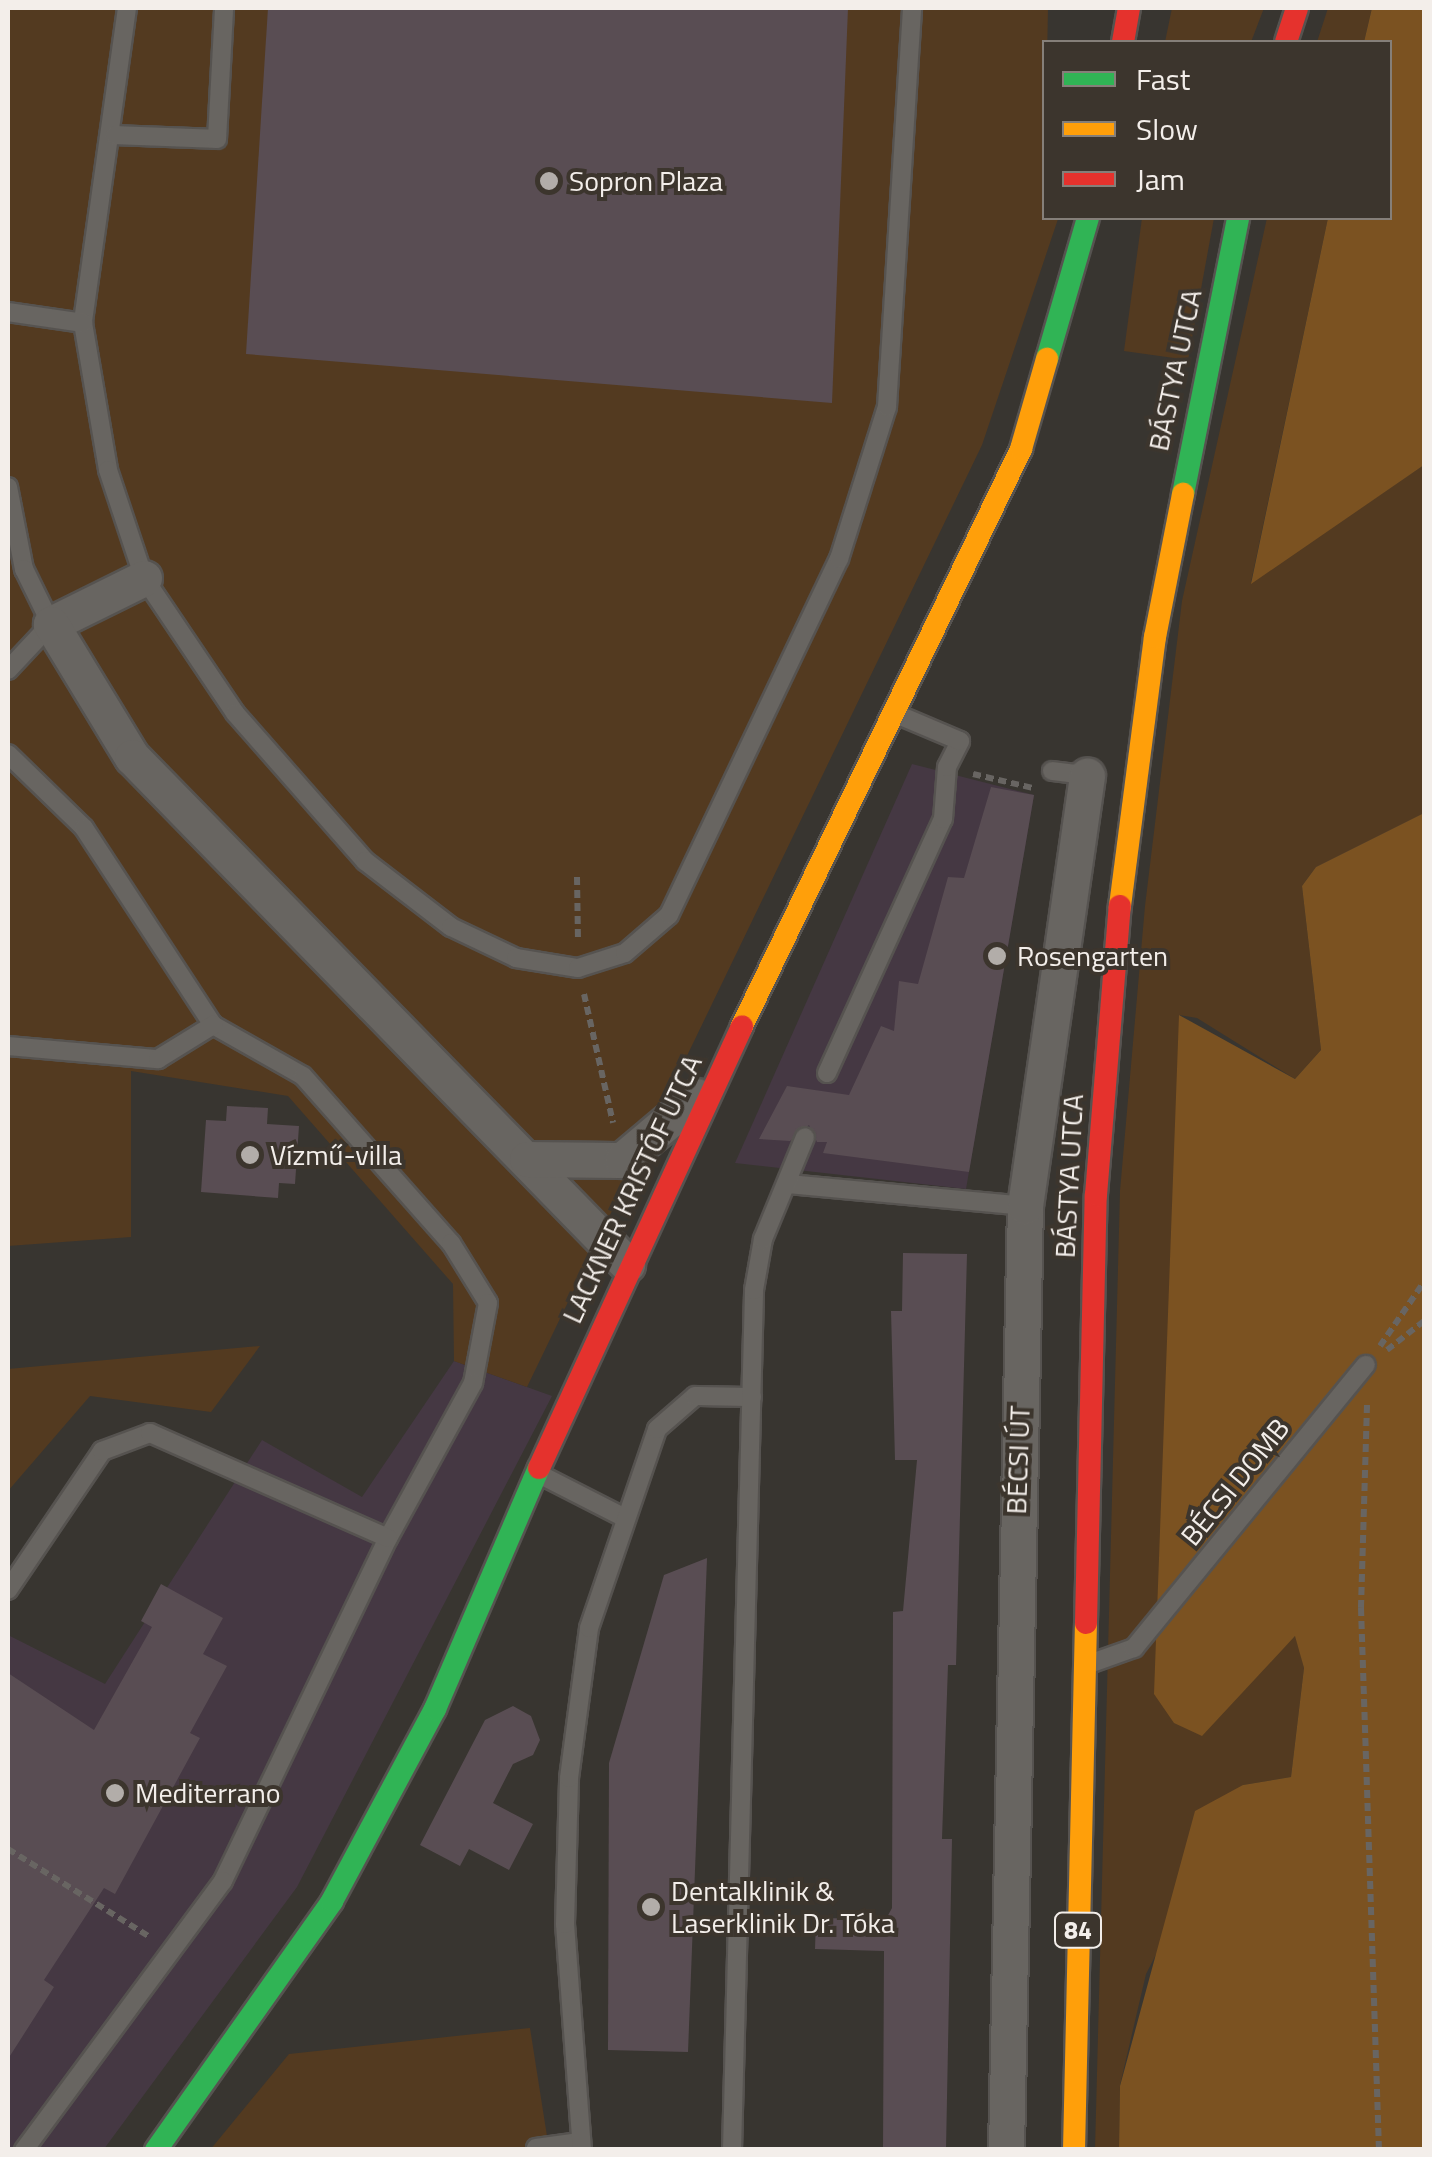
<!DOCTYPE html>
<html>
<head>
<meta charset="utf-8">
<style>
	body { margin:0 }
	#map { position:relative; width:1432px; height:2157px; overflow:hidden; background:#383530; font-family:"Titillium Web",sans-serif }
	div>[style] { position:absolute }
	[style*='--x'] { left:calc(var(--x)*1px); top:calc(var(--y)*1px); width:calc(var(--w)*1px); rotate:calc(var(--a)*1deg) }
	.commercial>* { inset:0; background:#453843 }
	.green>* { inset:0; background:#533a20 }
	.forest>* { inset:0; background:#7b5221 }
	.building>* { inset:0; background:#594d53 }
	.path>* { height:6px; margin-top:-3px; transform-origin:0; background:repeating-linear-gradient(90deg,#686562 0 8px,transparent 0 13px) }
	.roads { filter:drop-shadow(2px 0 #565350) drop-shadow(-2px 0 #565350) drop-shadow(0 2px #565350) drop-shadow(0 -2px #565350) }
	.lane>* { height:18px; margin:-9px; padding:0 9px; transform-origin:9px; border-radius:9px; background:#686561 }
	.street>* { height:35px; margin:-17.5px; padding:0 17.5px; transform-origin:17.5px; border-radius:17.5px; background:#686561 }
	.fast>* { height:22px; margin:-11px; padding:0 11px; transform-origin:11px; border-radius:11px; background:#30b455 }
	.slow>* { height:22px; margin:-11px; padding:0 11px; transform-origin:11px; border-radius:11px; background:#ff9f0a }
	.jam>* { height:22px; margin:-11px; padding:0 11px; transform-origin:11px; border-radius:11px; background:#e5322d }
	.dots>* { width:28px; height:28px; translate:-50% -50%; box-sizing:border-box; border:5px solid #3c352d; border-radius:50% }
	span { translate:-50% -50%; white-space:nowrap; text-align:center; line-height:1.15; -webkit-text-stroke:8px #3c352d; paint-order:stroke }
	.shield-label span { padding:2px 8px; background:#3c352d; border:2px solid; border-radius:8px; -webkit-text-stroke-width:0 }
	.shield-label { font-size:25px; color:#f3eeea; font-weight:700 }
	.poi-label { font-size:28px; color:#f3eeea }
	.left { translate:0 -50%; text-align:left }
	.street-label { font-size:28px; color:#f3eeea }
	.frame { position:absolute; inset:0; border:10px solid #f3eeea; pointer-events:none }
	.legend { position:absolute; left:1042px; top:40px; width:350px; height:180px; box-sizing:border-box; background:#3c352d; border:2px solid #857f79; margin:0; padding:12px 18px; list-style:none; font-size:30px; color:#f3eeea }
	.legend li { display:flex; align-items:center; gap:20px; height:50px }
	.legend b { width:50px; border:2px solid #857f79 }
</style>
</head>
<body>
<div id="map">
	<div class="commercial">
		<i style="clip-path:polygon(912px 764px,1034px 795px,966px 1189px,735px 1163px)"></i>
		<i style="clip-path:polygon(454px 1361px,552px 1396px,297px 1887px,104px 2149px,8px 2149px,8px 1635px,105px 1684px,262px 1440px,362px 1497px)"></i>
	</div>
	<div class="green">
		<i style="clip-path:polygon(8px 8px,1048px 8px,1044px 218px,1058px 219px,982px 445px,527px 1387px,454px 1361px,453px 1284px,288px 1096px,131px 1071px,131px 1237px,8px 1246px)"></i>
		<i style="clip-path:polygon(1172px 8px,1264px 8px,1251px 42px,1165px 42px)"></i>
		<i style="clip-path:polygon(1328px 8px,1372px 8px,1364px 42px,1317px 42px)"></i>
		<i style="clip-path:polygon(1142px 218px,1214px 218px,1188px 360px,1124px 351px)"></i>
		<i style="clip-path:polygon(1267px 218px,1328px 218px,1251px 582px,1424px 465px,1424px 813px,1316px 867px,1302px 886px,1321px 1050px,1295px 1079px,1197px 1018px,1179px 1015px,1247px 1681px,1296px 1635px,1304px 1668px,1291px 1777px,1243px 1785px,1146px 1974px,1120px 2085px,1119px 2149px,1095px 2150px,1120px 1191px,1145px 906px,1182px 601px)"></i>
		<i style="clip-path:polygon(260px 1346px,211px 1412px,90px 1396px,8px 1491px,8px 1369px)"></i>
		<i style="clip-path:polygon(530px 2028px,549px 2149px,210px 2150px,289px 2054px)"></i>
	</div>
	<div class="forest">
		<i style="clip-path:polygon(1372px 8px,1424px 8px,1424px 465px,1251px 584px,1328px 218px,1390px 218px,1390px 42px,1364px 42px)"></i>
		<i style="clip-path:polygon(1424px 813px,1424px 2149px,1119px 2150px,1120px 2086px,1195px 1811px,1243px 1785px,1291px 1777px,1304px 1668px,1295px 1636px,1202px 1736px,1174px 1723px,1154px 1694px,1179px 1015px,1295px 1079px,1321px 1050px,1302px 886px,1316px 867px)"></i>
	</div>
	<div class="building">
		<i style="clip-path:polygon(268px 8px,848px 8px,832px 403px,246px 354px)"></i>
		<i style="clip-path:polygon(991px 787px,1034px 795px,969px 1172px,823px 1153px,827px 1142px,817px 1142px,809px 1125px,790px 1141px,759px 1139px,787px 1086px,849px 1095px,881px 1026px,894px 1031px,899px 981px,918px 984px,948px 877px,964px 878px)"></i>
		<i style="clip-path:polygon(227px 1106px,268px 1108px,267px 1124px,299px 1126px,295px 1184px,279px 1183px,278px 1198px,201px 1192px,206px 1120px,226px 1121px)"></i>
		<i style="clip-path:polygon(903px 1253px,967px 1254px,956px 1665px,948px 1665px,942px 1839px,952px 1839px,946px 2150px,883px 2150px,884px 1951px,815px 1949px,816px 1918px,886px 1919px,892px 1908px,893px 1612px,903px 1611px,917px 1460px,895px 1460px,891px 1311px,902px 1311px)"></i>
		<i style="clip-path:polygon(707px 1558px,688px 2052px,608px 2050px,609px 1763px,664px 1575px)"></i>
		<i style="clip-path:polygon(161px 1584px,223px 1618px,203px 1654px,227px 1666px,190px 1733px,200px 1738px,115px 1894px,104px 1888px,44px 1980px,54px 1987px,8px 2059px,8px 1673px,94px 1730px,152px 1627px,141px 1621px)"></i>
		<i style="clip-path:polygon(513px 1706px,531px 1716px,540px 1740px,533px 1755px,513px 1764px,493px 1803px,533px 1824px,509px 1870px,469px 1849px,460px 1866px,420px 1845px,485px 1720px)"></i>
	</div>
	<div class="path">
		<i style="--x:973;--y:774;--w:62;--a:13.1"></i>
		<i style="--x:577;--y:877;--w:65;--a:89.1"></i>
		<i style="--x:584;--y:994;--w:132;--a:77.3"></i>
		<i style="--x:1380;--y:1346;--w:78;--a:-55.5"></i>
		<i style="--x:1387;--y:1350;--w:47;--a:-38.1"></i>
		<i style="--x:1367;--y:1405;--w:203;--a:91.7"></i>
		<i style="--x:1361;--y:1608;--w:542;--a:88.1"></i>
		<i style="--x:8;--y:1849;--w:167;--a:31.8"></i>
	</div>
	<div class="roads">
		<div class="lane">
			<i style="--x:127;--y:8;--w:318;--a:98"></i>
			<i style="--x:83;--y:323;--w:149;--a:80.3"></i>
			<i style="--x:108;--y:470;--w:114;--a:71.6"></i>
			<i style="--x:144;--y:578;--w:163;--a:56"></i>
			<i style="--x:235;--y:713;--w:197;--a:48.7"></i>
			<i style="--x:365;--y:861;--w:108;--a:37.5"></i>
			<i style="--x:451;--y:927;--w:72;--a:25.5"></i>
			<i style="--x:516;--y:958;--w:63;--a:9.2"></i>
			<i style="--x:578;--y:968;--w:49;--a:-17.7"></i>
			<i style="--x:625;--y:953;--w:58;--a:-40.8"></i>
			<i style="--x:669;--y:915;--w:395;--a:-64.5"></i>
			<i style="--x:839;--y:559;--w:159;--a:-72.5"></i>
			<i style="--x:887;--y:407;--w:400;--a:-86.4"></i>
			<i style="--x:115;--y:135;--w:102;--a:2.2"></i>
			<i style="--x:217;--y:139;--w:131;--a:-86.9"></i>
			<i style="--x:8;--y:312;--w:76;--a:8.3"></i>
			<i style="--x:8;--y:487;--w:84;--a:79"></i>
			<i style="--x:24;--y:569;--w:61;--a:63.9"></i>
			<i style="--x:51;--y:624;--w:63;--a:133.1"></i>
			<i style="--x:8;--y:754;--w:106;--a:44.2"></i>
			<i style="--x:84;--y:828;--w:235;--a:56.8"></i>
			<i style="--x:213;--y:1025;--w:103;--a:29.5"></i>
			<i style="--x:303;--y:1076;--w:223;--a:48.5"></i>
			<i style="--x:451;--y:1243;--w:70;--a:58.3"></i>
			<i style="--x:488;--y:1303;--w:81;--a:100.6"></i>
			<i style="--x:473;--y:1383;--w:177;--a:118.7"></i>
			<i style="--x:388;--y:1538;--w:381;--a:115.7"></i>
			<i style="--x:223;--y:1881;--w:335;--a:126.5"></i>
			<i style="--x:1052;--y:771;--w:35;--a:7"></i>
			<i style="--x:8;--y:1046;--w:151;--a:5"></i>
			<i style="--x:158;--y:1059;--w:65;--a:-31.7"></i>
			<i style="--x:827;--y:1073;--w:279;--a:-65.5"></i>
			<i style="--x:943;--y:819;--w:52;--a:-85.6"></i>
			<i style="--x:947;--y:767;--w:29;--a:-63"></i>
			<i style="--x:960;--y:741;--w:69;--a:-157.1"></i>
			<i style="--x:789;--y:1184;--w:237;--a:5.3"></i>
			<i style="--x:541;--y:1475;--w:92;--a:27.1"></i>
			<i style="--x:8;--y:1590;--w:168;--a:-55.9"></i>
			<i style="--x:102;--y:1451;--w:51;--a:-20.6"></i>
			<i style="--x:150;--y:1433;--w:260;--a:23.8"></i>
			<i style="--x:1089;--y:1664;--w:48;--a:-19.6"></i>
			<i style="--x:1134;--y:1648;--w:366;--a:-50.7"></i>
			<i style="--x:536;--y:2148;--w:44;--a:-7.8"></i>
			<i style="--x:582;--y:2150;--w:227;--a:-94.3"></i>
			<i style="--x:565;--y:1924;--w:146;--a:-88.4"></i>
			<i style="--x:569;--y:1778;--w:151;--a:-82.4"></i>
			<i style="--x:589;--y:1628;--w:210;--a:-71.1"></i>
			<i style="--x:657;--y:1429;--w:50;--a:-41"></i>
			<i style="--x:695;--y:1396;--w:57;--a:1"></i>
			<i style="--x:732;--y:2150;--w:860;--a:-88.53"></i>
			<i style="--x:754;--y:1290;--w:52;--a:-80"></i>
			<i style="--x:763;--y:1239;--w:110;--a:-67.6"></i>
		</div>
		<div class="street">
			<i style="--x:144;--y:578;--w:104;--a:153.7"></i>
			<i style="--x:51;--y:624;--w:156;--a:58.7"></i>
			<i style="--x:132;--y:757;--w:709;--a:45.69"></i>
			<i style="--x:527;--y:1159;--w:95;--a:0.6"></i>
			<i style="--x:622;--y:1160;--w:99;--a:-40.1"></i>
			<i style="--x:1006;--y:2150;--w:944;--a:-88.85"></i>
			<i style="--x:1025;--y:1206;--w:435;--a:-81.8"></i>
		</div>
		<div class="fast">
			<i style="--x:1047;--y:359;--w:147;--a:-73.8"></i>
			<i style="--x:1183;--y:494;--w:281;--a:-78.7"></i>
			<i style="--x:156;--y:2150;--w:305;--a:-54.7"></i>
			<i style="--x:332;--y:1901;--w:218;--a:-61.8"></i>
			<i style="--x:435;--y:1709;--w:262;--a:-66.7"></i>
		</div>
		<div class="slow">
			<i style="--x:1120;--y:906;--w:271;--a:-82.6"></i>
			<i style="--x:1155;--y:637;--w:146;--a:-78.9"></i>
			<i style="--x:742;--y:1026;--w:641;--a:-64.19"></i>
			<i style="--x:1021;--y:449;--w:94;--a:-73.9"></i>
			<i style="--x:1074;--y:2150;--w:527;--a:-88.7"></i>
		</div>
		<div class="jam">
			<i style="--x:1123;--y:42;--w:35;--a:-80"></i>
			<i style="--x:1286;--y:42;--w:36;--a:-72"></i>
			<i style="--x:539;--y:1468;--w:486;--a:-65.3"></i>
			<i style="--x:1086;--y:1623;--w:428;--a:-88.7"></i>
			<i style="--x:1096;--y:1195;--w:290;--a:-85.3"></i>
		</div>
	</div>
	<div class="dots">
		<i style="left:549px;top:181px;background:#b2ada9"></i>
		<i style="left:997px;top:956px;background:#b2ada9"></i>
		<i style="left:250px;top:1155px;background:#b2ada9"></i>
		<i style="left:115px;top:1793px;background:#b2ada9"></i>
		<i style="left:651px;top:1907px;background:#b2ada9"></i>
	</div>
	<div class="shield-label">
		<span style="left:1078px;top:1930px">84</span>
	</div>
	<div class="poi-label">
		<span class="left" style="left:569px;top:181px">Sopron Plaza</span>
		<span class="left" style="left:1017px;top:956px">Rosengarten</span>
		<span class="left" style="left:270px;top:1155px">Vízmű-villa</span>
		<span class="left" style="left:135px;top:1793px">Mediterrano</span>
		<span class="left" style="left:671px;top:1907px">Dentalklinik &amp;<br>Laserklinik Dr. Tóka</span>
	</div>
	<div class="street-label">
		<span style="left:1175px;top:370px;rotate:-78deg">BÁSTYA UTCA</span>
		<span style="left:1069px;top:1176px;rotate:-87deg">BÁSTYA UTCA</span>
		<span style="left:632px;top:1189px;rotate:-65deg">LACKNER KRISTÓF UTCA</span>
		<span style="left:1018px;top:1460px;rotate:-88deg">BÉCSI ÚT</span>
		<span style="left:1235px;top:1482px;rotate:-51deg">BÉCSI DOMB</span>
	</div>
	<div class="frame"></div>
	<ul class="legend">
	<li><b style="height:12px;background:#30b455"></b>Fast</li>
	<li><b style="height:12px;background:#ff9f0a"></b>Slow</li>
	<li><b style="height:12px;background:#e5322d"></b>Jam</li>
	</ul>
</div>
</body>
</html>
